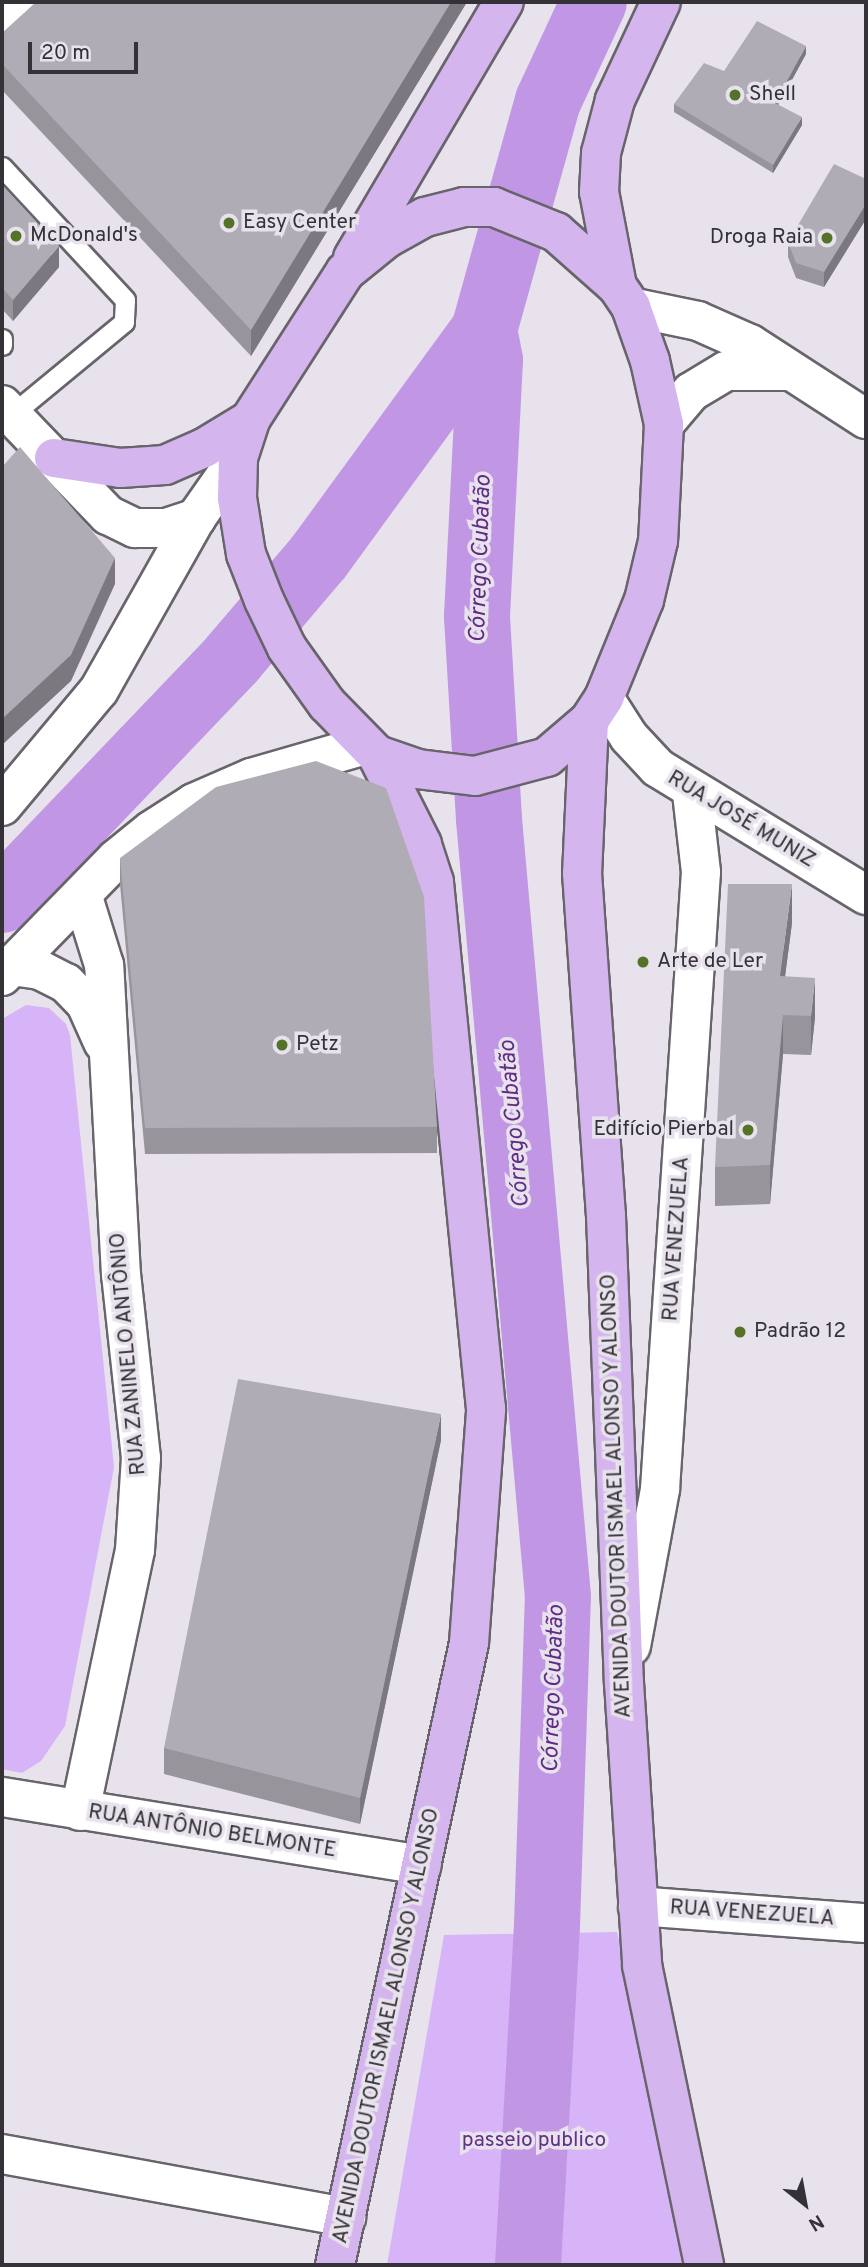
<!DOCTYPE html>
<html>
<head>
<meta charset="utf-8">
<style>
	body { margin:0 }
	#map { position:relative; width:868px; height:2267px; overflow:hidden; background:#e7e2eb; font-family:Overpass,sans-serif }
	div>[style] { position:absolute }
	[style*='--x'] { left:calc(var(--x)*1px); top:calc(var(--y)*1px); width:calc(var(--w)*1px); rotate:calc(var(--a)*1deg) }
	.green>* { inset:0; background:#d7b3f8 }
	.river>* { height:66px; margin:-33px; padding:0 33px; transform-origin:33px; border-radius:33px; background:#c197e5 }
	.roads { filter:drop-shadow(2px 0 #68646b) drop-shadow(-2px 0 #68646b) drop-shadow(0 2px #68646b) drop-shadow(0 -2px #68646b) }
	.service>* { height:19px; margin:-9.5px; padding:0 9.5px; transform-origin:9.5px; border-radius:9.5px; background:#fff }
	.minor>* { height:38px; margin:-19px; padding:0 19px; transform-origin:19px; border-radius:19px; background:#fff }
	.tertiary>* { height:38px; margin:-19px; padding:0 19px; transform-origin:19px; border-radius:19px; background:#fff }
	.primary>* { height:38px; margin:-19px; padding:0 19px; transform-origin:19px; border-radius:19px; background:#d4b5ee }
	.wall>* { inset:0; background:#97949c }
	.shaded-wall>* { inset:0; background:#7b787f }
	.building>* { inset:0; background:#b0acb5 }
	.dots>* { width:19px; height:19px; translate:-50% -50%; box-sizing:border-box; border:4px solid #e7e2eb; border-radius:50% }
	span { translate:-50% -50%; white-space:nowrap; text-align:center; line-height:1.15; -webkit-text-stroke:7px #e7e2eb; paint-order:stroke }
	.poi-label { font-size:21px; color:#343236 }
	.left { translate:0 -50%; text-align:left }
	.right { translate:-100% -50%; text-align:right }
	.street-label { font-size:21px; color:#343236 }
	.park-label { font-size:21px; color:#632f89 }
	.water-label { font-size:23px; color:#612c86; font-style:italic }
	.frame { position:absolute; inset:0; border:4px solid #343236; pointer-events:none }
	.north { position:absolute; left:770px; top:2169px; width:70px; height:70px; -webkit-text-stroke:5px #e7e2eb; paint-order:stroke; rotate:149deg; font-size:19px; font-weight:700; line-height:28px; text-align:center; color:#343236 }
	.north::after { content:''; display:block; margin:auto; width:24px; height:32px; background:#343236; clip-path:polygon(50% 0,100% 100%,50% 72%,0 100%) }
	.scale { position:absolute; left:28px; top:42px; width:110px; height:32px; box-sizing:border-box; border:4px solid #343236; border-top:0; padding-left:9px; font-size:21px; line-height:24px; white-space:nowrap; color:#343236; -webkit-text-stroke:5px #e7e2eb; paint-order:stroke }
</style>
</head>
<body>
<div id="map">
	<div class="green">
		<i style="clip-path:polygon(26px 1005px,49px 1008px,66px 1024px,70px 1035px,114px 1467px,65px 1726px,41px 1761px,22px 1773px,2px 1769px,2px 1019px)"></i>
		<i style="clip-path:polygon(617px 1932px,688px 2265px,387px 2265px,444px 1935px)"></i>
	</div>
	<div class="river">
		<i style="--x:2;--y:900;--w:333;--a:-46.3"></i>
		<i style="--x:232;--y:659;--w:133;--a:-49.6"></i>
		<i style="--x:318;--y:558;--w:282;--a:-53.9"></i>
		<i style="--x:528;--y:2265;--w:341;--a:-86.8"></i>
		<i style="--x:547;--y:1925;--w:328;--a:-88.1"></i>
		<i style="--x:558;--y:1597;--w:781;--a:-95.07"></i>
		<i style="--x:489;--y:819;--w:203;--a:-93.4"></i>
		<i style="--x:477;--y:616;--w:256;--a:-87.1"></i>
		<i style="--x:490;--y:360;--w:31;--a:-101"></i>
		<i style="--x:484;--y:330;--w:238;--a:-74.4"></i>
		<i style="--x:548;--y:101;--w:109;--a:-65.1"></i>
	</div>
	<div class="roads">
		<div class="service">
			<i style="--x:2;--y:167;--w:181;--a:47.2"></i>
			<i style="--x:125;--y:300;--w:22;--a:93"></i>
			<i style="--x:124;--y:322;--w:146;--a:140.5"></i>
			<i style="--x:2;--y:339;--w:6;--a:90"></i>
		</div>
		<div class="minor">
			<i style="--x:2;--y:22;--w:29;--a:-44"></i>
			<i style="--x:631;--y:307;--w:68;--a:11.8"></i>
			<i style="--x:698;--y:321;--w:57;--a:23.9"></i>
			<i style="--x:750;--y:344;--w:138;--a:32.9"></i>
			<i style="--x:2;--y:405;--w:153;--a:46.1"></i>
			<i style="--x:108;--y:515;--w:30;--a:26"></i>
			<i style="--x:135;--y:528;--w:31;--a:0"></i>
			<i style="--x:166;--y:528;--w:32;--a:-18"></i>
			<i style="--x:664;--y:424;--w:42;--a:-49.8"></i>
			<i style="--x:691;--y:392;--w:41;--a:-31"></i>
			<i style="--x:726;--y:371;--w:63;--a:0"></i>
			<i style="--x:604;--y:698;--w:46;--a:57.3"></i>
			<i style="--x:629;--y:737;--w:42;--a:46.9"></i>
			<i style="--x:658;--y:768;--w:244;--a:31.4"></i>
			<i style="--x:12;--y:966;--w:28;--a:8"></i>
			<i style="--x:40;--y:970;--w:29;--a:27"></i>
			<i style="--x:66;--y:983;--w:29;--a:46"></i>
			<i style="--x:86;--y:1004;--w:42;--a:65.9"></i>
			<i style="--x:631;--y:1646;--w:160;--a:-79.5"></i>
			<i style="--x:660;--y:1489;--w:618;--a:-86.2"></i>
			<i style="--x:701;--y:872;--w:80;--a:-96.5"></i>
			<i style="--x:2;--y:1797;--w:425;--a:9.2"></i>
			<i style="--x:80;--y:1811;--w:267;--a:-78.1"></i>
			<i style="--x:135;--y:1550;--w:92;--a:-86.3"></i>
			<i style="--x:141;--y:1458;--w:184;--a:-96.2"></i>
			<i style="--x:121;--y:1275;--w:310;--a:-93.1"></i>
			<i style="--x:104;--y:965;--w:74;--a:-107.2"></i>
			<i style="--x:638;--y:1906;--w:229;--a:4.3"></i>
			<i style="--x:2;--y:2154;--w:350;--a:10.4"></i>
		</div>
		<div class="tertiary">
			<i style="--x:2;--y:806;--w:151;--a:-50.1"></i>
			<i style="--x:99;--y:690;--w:197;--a:-60.6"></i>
			<i style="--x:196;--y:518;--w:73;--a:-55"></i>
			<i style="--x:2;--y:976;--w:163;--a:-45.7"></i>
			<i style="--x:116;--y:859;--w:46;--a:-38.9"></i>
			<i style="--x:152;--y:830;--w:50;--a:-32.7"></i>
			<i style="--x:194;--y:803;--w:62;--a:-23.7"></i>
			<i style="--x:251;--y:778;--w:119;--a:-16.1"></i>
		</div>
		<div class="primary">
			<i style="--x:464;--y:207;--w:30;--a:0"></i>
			<i style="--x:494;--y:207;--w:67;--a:22"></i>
			<i style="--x:556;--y:232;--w:81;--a:41.5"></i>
			<i style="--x:617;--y:286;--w:25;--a:56"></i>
			<i style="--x:631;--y:307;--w:57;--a:70.6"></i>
			<i style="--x:650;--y:361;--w:65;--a:77.5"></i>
			<i style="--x:664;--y:424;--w:117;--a:92.9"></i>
			<i style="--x:658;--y:541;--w:61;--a:103.3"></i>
			<i style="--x:644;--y:600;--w:106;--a:112.2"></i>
			<i style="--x:604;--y:698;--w:27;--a:123"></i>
			<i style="--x:589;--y:721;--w:55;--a:139.4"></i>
			<i style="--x:547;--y:757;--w:74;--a:165.2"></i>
			<i style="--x:475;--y:776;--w:57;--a:-173"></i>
			<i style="--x:418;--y:769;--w:43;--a:-161.1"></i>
			<i style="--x:377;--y:755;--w:71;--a:-134.4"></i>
			<i style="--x:327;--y:704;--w:69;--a:-125.5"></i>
			<i style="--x:287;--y:648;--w:53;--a:-115.6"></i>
			<i style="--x:264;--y:600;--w:49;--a:-111.4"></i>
			<i style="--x:246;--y:554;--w:57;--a:-99.1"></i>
			<i style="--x:237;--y:498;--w:40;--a:-88.6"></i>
			<i style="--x:238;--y:458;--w:40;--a:-72"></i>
			<i style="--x:250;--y:420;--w:176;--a:-57.3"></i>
			<i style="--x:345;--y:272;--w:54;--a:-39"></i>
			<i style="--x:387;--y:238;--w:43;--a:-28.9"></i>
			<i style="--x:425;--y:217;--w:40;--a:-14.4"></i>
			<i style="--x:353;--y:258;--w:297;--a:-59.5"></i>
			<i style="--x:617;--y:286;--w:96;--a:-100.8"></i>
			<i style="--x:599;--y:192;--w:39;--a:-87"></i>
			<i style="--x:601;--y:153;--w:55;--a:-75.2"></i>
			<i style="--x:615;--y:100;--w:108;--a:-64.9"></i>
			<i style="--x:54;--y:458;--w:67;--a:8.6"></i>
			<i style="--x:120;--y:468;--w:45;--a:-3.8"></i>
			<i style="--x:165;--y:465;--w:43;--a:-23.6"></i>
			<i style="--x:204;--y:448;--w:54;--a:-31.3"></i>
			<i style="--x:589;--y:721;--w:152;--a:92.6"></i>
			<i style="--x:582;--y:873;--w:344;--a:86"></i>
			<i style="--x:606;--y:1216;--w:467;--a:87.8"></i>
			<i style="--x:624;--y:1683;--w:283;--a:86.3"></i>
			<i style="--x:642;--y:1965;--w:306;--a:78.3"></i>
			<i style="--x:335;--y:2265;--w:636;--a:-77.84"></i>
			<i style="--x:469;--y:1643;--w:235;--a:-85.8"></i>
			<i style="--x:486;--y:1409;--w:530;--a:-95.64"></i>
			<i style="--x:434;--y:882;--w:40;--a:-108"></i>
			<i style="--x:422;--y:844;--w:100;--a:-116.8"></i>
		</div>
	</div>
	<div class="wall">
		<i style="clip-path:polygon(467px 2px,251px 356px,2px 90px,2px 33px)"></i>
		<i style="clip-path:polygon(806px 54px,778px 105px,802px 125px,773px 173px,674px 112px,674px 104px)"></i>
		<i style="clip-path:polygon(866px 179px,866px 219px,824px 287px,796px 278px,788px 257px,788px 242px)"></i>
		<i style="clip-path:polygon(2px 185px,59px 267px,13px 321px,2px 309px)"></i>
		<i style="clip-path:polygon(120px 858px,437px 1127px,437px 1153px,145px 1154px,120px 884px)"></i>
		<i style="clip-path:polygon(792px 923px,785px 976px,815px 1017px,811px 1055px,783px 1054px,770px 1204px,715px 1206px,715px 1167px)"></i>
		<i style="clip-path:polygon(441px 1440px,360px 1824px,164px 1774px,164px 1748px)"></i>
	</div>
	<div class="shaded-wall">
		<i style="clip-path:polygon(451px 2px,467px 2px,251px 356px,251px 330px)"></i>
		<i style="clip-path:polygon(806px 46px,806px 54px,775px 111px,775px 103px)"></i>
		<i style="clip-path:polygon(802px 117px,802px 125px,773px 173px,773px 165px)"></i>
		<i style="clip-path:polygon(866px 204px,866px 219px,824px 287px,824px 272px)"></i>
		<i style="clip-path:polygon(59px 246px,59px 267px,13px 321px,13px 300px)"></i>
		<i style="clip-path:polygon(115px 558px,115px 584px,71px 681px,2px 745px,2px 719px)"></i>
		<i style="clip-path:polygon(792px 884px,792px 923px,780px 1015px,780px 976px)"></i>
		<i style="clip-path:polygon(815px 978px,815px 1017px,811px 1055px,811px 1016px)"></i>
		<i style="clip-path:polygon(783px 1015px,783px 1054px,770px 1204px,770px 1165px)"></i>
		<i style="clip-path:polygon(441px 1414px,441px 1440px,360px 1824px,360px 1798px)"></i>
	</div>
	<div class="building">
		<i style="clip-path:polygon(36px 2px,451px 2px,251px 330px,2px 64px,2px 33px)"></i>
		<i style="clip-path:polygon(757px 21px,806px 46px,775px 103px,802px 117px,773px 165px,674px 104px,704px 63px,724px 71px)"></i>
		<i style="clip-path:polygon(834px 164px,866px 179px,866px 204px,824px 272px,796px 263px,788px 242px)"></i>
		<i style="clip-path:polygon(2px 185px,59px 246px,13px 300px,2px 288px)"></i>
		<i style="clip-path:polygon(20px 447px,115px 558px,71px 655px,2px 719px,2px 467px)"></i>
		<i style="clip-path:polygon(316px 761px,386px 788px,424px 897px,437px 1127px,145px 1128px,120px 858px,216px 787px)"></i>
		<i style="clip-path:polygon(728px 884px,792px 884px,780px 976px,815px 978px,811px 1016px,783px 1015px,770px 1165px,715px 1167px)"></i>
		<i style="clip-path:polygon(238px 1379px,441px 1414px,360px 1798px,164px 1748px)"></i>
	</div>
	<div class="dots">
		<i style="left:735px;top:95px;background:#547228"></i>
		<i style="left:229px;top:223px;background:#547228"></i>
		<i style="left:16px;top:236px;background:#547228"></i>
		<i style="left:827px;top:238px;background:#547228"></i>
		<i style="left:643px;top:962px;background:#547228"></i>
		<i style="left:282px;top:1045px;background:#547228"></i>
		<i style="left:748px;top:1130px;background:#547228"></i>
		<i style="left:740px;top:1332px;background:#547228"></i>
	</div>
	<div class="poi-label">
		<span class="left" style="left:749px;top:95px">Shell</span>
		<span class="left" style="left:243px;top:223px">Easy Center</span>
		<span class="left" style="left:30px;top:236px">McDonald's</span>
		<span class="right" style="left:813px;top:238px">Droga Raia</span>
		<span class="left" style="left:657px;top:962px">Arte de Ler</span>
		<span class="left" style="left:296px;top:1045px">Petz</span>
		<span class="right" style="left:734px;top:1130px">Edifício Pierbal</span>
		<span class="left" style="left:754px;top:1332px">Padrão 12</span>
	</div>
	<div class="street-label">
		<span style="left:741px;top:820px;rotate:31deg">RUA JOSÉ MUNIZ</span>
		<span style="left:677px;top:1239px;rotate:-86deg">RUA VENEZUELA</span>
		<span style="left:129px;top:1354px;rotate:-95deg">RUA ZANINELO ANTÔNIO</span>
		<span style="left:617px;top:1496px;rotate:-92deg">AVENIDA DOUTOR ISMAEL ALONSO Y ALONSO</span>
		<span style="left:212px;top:1832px;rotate:9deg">RUA ANTÔNIO BELMONTE</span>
		<span style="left:752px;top:1914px;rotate:4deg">RUA VENEZUELA</span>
		<span style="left:387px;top:2026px;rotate:-78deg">AVENIDA DOUTOR ISMAEL ALONSO Y ALONSO</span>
	</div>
	<div class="park-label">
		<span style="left:534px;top:2141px">passeio publico</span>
	</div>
	<div class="water-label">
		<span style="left:482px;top:559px;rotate:-88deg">Córrego Cubatão</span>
		<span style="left:516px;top:1124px;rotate:-95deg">Córrego Cubatão</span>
		<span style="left:555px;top:1689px;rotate:-88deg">Córrego Cubatão</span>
	</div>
	<div class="frame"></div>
	<div class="north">N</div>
	<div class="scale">20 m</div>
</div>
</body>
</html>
